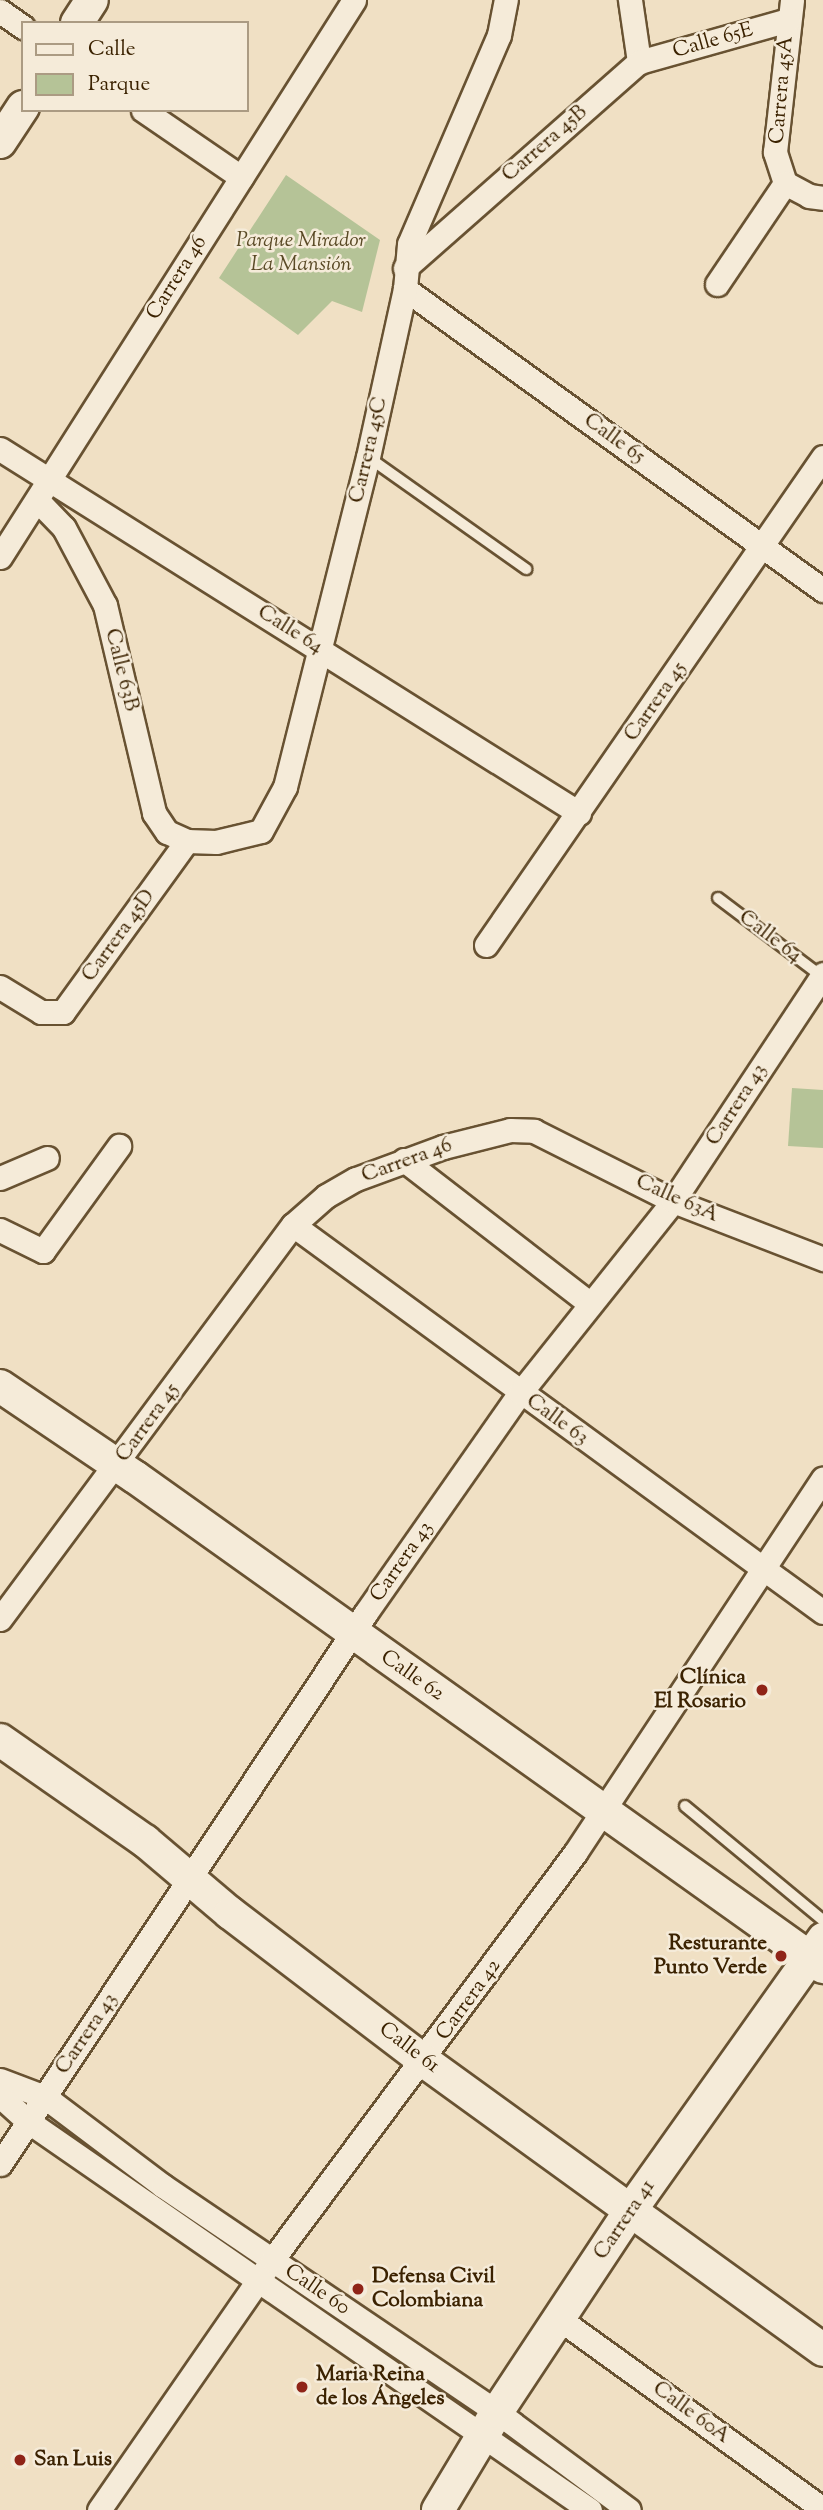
<!DOCTYPE html>
<html>
<head>
<meta charset="utf-8">
<style>
	body { margin:0 }
	#map { position:relative; width:823px; height:2510px; overflow:hidden; background:#f0e0c4; font-family:"Sorts Mill Goudy",serif }
	div>[style] { position:absolute }
	[style*='--x'] { left:calc(var(--x)*1px); top:calc(var(--y)*1px); width:calc(var(--w)*1px); rotate:calc(var(--a)*1deg) }
	.green>* { inset:0; background:#b5c397 }
	.roads { filter:drop-shadow(2px 0 #685232) drop-shadow(-2px 0 #685232) drop-shadow(0 2px #685232) drop-shadow(0 -2px #685232) }
	.lane>* { height:10px; margin:-5px; padding:0 5px; transform-origin:5px; border-radius:5px; background:#f5ebd9 }
	.street>* { height:23px; margin:-11.5px; padding:0 11.5px; transform-origin:11.5px; border-radius:11.5px; background:#f5ebd9 }
	.secondary>* { height:32px; margin:-16px; padding:0 16px; transform-origin:16px; border-radius:16px; background:#f5ebd9 }
	.dots>* { width:19px; height:19px; translate:-50% -50%; box-sizing:border-box; border:4px solid #f5ebd9; border-radius:50% }
	span { translate:-50% -50%; white-space:nowrap; text-align:center; line-height:1.15; -webkit-text-stroke:5px #f5ebd9; paint-order:stroke }
	.street-label { font-size:21px; color:#3b2201 }
	.park-label { font-size:21px; color:#5a4a26; font-style:italic }
	.poi-label { font-size:21px; color:#3b2201; font-weight:700 }
	.right { translate:-100% -50%; text-align:right }
	.left { translate:0 -50%; text-align:left }
	.legend { position:absolute; left:21px; top:21px; width:228px; height:91px; box-sizing:border-box; background:#f5ebd9; border:2px solid #ab9b83; margin:0; padding:9px 12px; list-style:none; font-size:21px; color:#3b2201 }
	.legend li { display:flex; align-items:center; gap:14px; height:35px }
	.legend b { width:35px; border:2px solid #ab9b83 }
</style>
</head>
<body>
<div id="map">
	<div class="green">
		<i style="clip-path:polygon(286px 175px,380px 240px,362px 312px,332px 301px,298px 335px,219px 278px)"></i>
		<i style="clip-path:polygon(792px 1088px,823px 1090px,823px 1148px,788px 1146px)"></i>
	</div>
	<div class="roads">
		<div class="lane">
			<i style="--x:368;--y:457;--w:194;--a:35.3"></i>
			<i style="--x:718;--y:898;--w:129;--a:37.1"></i>
			<i style="--x:685;--y:1806;--w:179;--a:39.6"></i>
		</div>
		<div class="street">
			<i style="--x:630;--y:0;--w:63;--a:81.7"></i>
			<i style="--x:0;--y:11;--w:28;--a:35"></i>
			<i style="--x:143;--y:110;--w:119;--a:34.4"></i>
			<i style="--x:785;--y:183;--w:33;--a:-108"></i>
			<i style="--x:775;--y:152;--w:153;--a:-83.6"></i>
			<i style="--x:785;--y:183;--w:27;--a:28"></i>
			<i style="--x:809;--y:196;--w:14;--a:8"></i>
			<i style="--x:405;--y:268;--w:312;--a:-41.4"></i>
			<i style="--x:639;--y:62;--w:155;--a:-15.7"></i>
			<i style="--x:717;--y:284;--w:122;--a:-56"></i>
			<i style="--x:405;--y:289;--w:515;--a:35.76"></i>
			<i style="--x:0;--y:449;--w:684;--a:32.16"></i>
			<i style="--x:38;--y:501;--w:37;--a:46"></i>
			<i style="--x:64;--y:528;--w:87;--a:62"></i>
			<i style="--x:105;--y:605;--w:214;--a:76.7"></i>
			<i style="--x:154;--y:813;--w:23;--a:56"></i>
			<i style="--x:167;--y:832;--w:22;--a:24"></i>
			<i style="--x:187;--y:841;--w:29;--a:2"></i>
			<i style="--x:216;--y:842;--w:46;--a:-13.7"></i>
			<i style="--x:261;--y:831;--w:50;--a:-61.4"></i>
			<i style="--x:285;--y:787;--w:340;--a:-75.9"></i>
			<i style="--x:368;--y:457;--w:172;--a:-77.6"></i>
			<i style="--x:405;--y:289;--w:45;--a:-84.9"></i>
			<i style="--x:409;--y:244;--w:228;--a:-66.7"></i>
			<i style="--x:499;--y:35;--w:36;--a:-79"></i>
			<i style="--x:0;--y:557;--w:660;--a:-57.56"></i>
			<i style="--x:486;--y:945;--w:593;--a:-55.37"></i>
			<i style="--x:0;--y:987;--w:48;--a:31.4"></i>
			<i style="--x:41;--y:1012;--w:22;--a:0"></i>
			<i style="--x:63;--y:1012;--w:211;--a:-54.1"></i>
			<i style="--x:404;--y:1160;--w:235;--a:37.7"></i>
			<i style="--x:0;--y:1178;--w:51;--a:-23.1"></i>
			<i style="--x:293;--y:1225;--w:656;--a:36.14"></i>
			<i style="--x:0;--y:1230;--w:48;--a:26"></i>
			<i style="--x:43;--y:1251;--w:130;--a:-54.1"></i>
			<i style="--x:0;--y:1619;--w:491;--a:-53.4"></i>
			<i style="--x:293;--y:1225;--w:44;--a:-41.3"></i>
			<i style="--x:326;--y:1196;--w:34;--a:-30"></i>
			<i style="--x:356;--y:1179;--w:93;--a:-20.2"></i>
			<i style="--x:443;--y:1147;--w:69;--a:-14.2"></i>
			<i style="--x:510;--y:1130;--w:24;--a:2"></i>
			<i style="--x:534;--y:1131;--w:156;--a:26.7"></i>
			<i style="--x:673;--y:1201;--w:161;--a:21.1"></i>
			<i style="--x:0;--y:2080;--w:48;--a:20.7"></i>
			<i style="--x:45;--y:2097;--w:148;--a:37"></i>
			<i style="--x:163;--y:2186;--w:403;--a:34.1"></i>
			<i style="--x:497;--y:2412;--w:164;--a:36.6"></i>
			<i style="--x:0;--y:2096;--w:39;--a:42"></i>
			<i style="--x:29;--y:2122;--w:682;--a:34.67"></i>
			<i style="--x:0;--y:2164;--w:660;--a:-56.43"></i>
			<i style="--x:365;--y:1614;--w:270;--a:-55"></i>
			<i style="--x:520;--y:1393;--w:246;--a:-51.4"></i>
			<i style="--x:673;--y:1201;--w:272;--a:-56.5"></i>
			<i style="--x:558;--y:2318;--w:327;--a:35.8"></i>
			<i style="--x:99;--y:2510;--w:304;--a:-55.3"></i>
			<i style="--x:272;--y:2260;--w:507;--a:-53.33"></i>
			<i style="--x:575;--y:1853;--w:449;--a:-56.5"></i>
		</div>
		<div class="secondary">
			<i style="--x:77;--y:23;--w:27;--a:-57"></i>
			<i style="--x:0;--y:142;--w:42;--a:-56.7"></i>
			<i style="--x:0;--y:1386;--w:163;--a:34"></i>
			<i style="--x:135;--y:1477;--w:845;--a:35.46"></i>
			<i style="--x:0;--y:1740;--w:177;--a:34.9"></i>
			<i style="--x:145;--y:1841;--w:111;--a:40.3"></i>
			<i style="--x:230;--y:1913;--w:244;--a:37.3"></i>
			<i style="--x:424;--y:2061;--w:493;--a:35.9"></i>
			<i style="--x:438;--y:2510;--w:114;--a:-59"></i>
			<i style="--x:497;--y:2412;--w:241;--a:-56.5"></i>
			<i style="--x:630;--y:2211;--w:334;--a:-54.6"></i>
		</div>
	</div>
	<div class="dots">
		<i style="left:762px;top:1690px;background:#8f2418"></i>
		<i style="left:781px;top:1956px;background:#8f2418"></i>
		<i style="left:358px;top:2289px;background:#8f2418"></i>
		<i style="left:302px;top:2387px;background:#8f2418"></i>
		<i style="left:20px;top:2460px;background:#8f2418"></i>
	</div>
	<div class="street-label">
		<span style="left:713px;top:41px;rotate:-16deg">Calle 65E</span>
		<span style="left:782px;top:90px;rotate:-85deg">Carrera 45A</span>
		<span style="left:545px;top:144px;rotate:-41deg">Carrera 45B</span>
		<span style="left:177px;top:278px;rotate:-58deg">Carrera 46</span>
		<span style="left:614px;top:439px;rotate:36deg">Calle 65</span>
		<span style="left:369px;top:450px;rotate:-77deg">Carrera 45C</span>
		<span style="left:290px;top:630px;rotate:32deg">Calle 64</span>
		<span style="left:121px;top:670px;rotate:76deg">Calle 63B</span>
		<span style="left:656px;top:702px;rotate:-55deg">Carrera 45</span>
		<span style="left:119px;top:936px;rotate:-54deg">Carrera 45D</span>
		<span style="left:770px;top:937px;rotate:37deg">Calle 64</span>
		<span style="left:737px;top:1105px;rotate:-57deg">Carrera 43</span>
		<span style="left:407px;top:1161px;rotate:-20deg">Carrera 46</span>
		<span style="left:677px;top:1199px;rotate:24deg">Calle 63A</span>
		<span style="left:557px;top:1420px;rotate:36deg">Calle 63</span>
		<span style="left:148px;top:1423px;rotate:-54deg">Carrera 45</span>
		<span style="left:402px;top:1562px;rotate:-55deg">Carrera 43</span>
		<span style="left:412px;top:1676px;rotate:35deg">Calle 62</span>
		<span style="left:469px;top:2000px;rotate:-54deg">Carrera 42</span>
		<span style="left:87px;top:2034px;rotate:-56deg">Carrera 43</span>
		<span style="left:409px;top:2048px;rotate:37deg">Calle 61</span>
		<span style="left:625px;top:2220px;rotate:-56deg">Carrera 41</span>
		<span style="left:317px;top:2290px;rotate:34deg">Calle 60</span>
		<span style="left:691px;top:2413px;rotate:36deg">Calle 60A</span>
	</div>
	<div class="park-label">
		<span style="left:301px;top:253px">Parque Mirador<br>La Mansión</span>
	</div>
	<div class="poi-label">
		<span class="right" style="left:746px;top:1690px">Clínica<br>El Rosario</span>
		<span class="right" style="left:767px;top:1956px">Resturante<br>Punto Verde</span>
		<span class="left" style="left:372px;top:2289px">Defensa Civil<br>Colombiana</span>
		<span class="left" style="left:316px;top:2387px">Maria Reina<br>de los Ángeles</span>
		<span class="left" style="left:34px;top:2460px">San Luis</span>
	</div>
	<ul class="legend">
	<li><b style="height:9px;background:#f5ebd9"></b>Calle</li>
	<li><b style="height:19px;background:#b5c397"></b>Parque</li>
	</ul>
</div>
</body>
</html>
